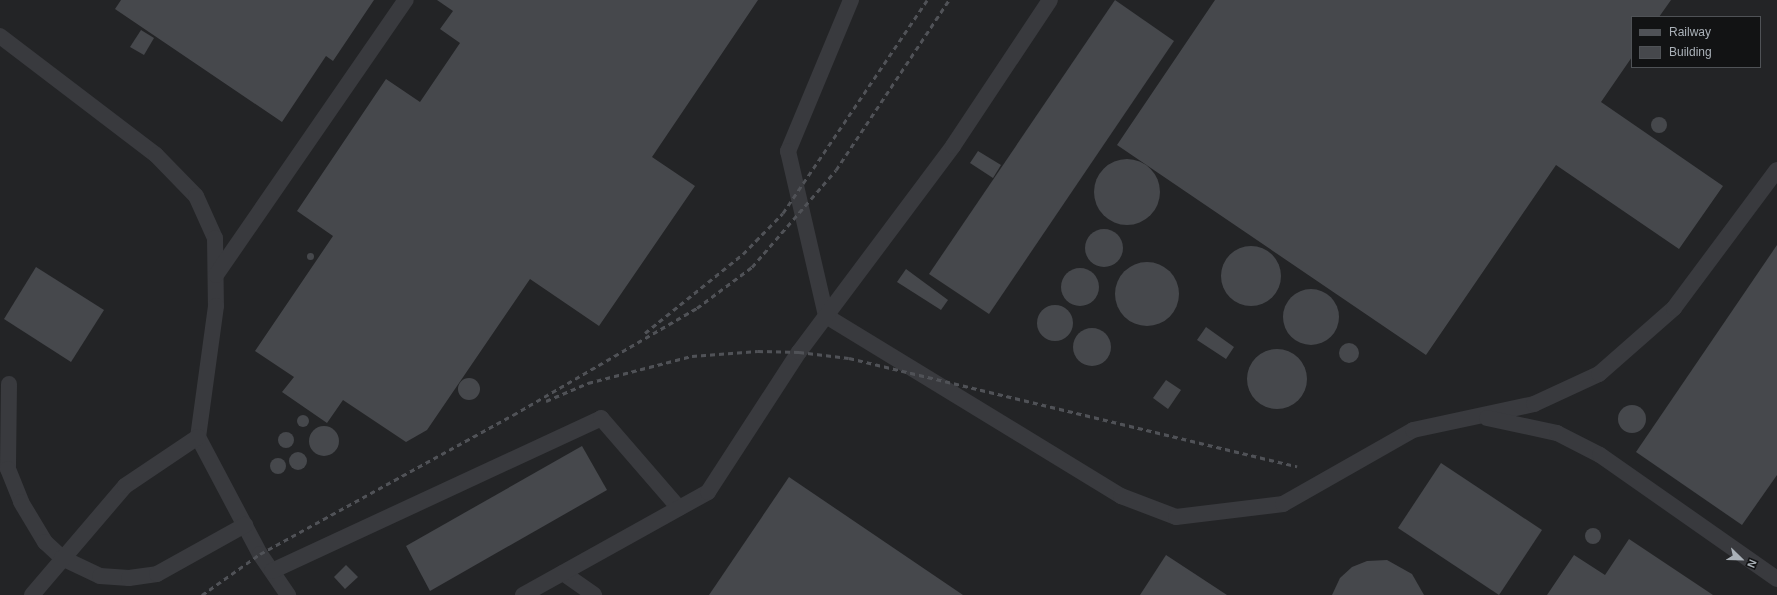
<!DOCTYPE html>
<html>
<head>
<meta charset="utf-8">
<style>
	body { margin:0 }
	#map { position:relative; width:1777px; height:595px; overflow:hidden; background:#171819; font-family:Arial,sans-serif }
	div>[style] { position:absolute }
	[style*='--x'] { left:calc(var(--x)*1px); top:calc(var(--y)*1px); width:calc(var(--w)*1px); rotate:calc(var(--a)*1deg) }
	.built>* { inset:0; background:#232426 }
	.building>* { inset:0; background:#46484c }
	.round { border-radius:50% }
	.lane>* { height:16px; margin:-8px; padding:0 8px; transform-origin:8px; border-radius:8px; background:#393a3e }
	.rail>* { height:3px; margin-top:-1.5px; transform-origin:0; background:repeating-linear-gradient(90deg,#505257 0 5px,transparent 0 9px) }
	span { translate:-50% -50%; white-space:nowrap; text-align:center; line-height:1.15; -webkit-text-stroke:3.5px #121314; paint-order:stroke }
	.legend { position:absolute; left:1631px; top:16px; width:130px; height:52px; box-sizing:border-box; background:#121314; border:1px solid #4f5256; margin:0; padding:5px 7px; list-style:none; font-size:12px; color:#aab1b8 }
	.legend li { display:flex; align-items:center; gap:8px; height:20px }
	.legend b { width:20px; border:1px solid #4f5256 }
	.north { position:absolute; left:1721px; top:539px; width:40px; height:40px; -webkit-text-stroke:3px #121314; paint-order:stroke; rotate:113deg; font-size:11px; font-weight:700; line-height:16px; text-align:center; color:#aab1b8 }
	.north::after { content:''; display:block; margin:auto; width:14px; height:18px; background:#aab1b8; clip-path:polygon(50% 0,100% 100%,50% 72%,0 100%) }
</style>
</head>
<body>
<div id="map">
	<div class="built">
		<i style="clip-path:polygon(evenodd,0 0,1777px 0,1777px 595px,0 595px,0 0,1632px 17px,1760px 17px,1760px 67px,1632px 67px,1632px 17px)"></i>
	</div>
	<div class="building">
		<i style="clip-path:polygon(121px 0,374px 0,333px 61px,326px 56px,282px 122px,115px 9px)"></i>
		<i style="clip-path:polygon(437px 0,758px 0,652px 157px,695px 186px,599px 326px,530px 279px,427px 430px,406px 442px,343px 400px,327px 423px,282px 392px,294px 377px,255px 351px,333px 236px,297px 211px,386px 79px,420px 102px,460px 43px,440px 29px,453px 11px)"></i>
		<i style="clip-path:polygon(1115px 0,1174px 41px,989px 314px,929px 274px)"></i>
		<i style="clip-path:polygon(1215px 0,1671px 0,1659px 17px,1632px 17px,1632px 57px,1601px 102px,1723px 186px,1679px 249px,1556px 165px,1426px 355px,1117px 145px)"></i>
		<i style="clip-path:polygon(141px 30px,154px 38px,144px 55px,130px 47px)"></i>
		<i class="round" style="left:1651px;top:117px;width:16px;height:16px"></i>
		<i style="clip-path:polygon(978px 151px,1001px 165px,993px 178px,970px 163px)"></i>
		<i class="round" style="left:1094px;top:159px;width:66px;height:66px"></i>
		<i class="round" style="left:1085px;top:229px;width:38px;height:38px"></i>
		<i style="clip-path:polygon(1777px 245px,1777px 475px,1742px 525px,1636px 452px)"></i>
		<i class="round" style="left:1221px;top:246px;width:60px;height:60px"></i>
		<i class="round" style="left:306.5px;top:252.5px;width:7px;height:7px"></i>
		<i class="round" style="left:1115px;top:262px;width:64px;height:64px"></i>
		<i style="clip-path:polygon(36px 267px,104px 310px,71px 362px,4px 319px)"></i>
		<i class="round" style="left:1061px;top:268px;width:38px;height:38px"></i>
		<i style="clip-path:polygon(906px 269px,948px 300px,941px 310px,897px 282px)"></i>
		<i class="round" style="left:1283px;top:289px;width:56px;height:56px"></i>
		<i class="round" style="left:1037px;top:305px;width:36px;height:36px"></i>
		<i style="clip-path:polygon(1206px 327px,1234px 347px,1226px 359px,1197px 340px)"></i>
		<i class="round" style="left:1073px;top:328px;width:38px;height:38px"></i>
		<i class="round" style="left:1339px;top:343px;width:20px;height:20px"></i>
		<i class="round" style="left:1247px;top:349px;width:60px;height:60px"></i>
		<i class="round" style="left:458px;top:378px;width:22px;height:22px"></i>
		<i style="clip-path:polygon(1166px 380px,1181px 390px,1168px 409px,1153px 398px)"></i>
		<i class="round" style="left:1618px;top:405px;width:28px;height:28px"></i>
		<i class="round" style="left:297px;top:415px;width:12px;height:12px"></i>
		<i class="round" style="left:309px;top:426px;width:30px;height:30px"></i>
		<i class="round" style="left:278px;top:432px;width:16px;height:16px"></i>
		<i style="clip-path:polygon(582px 446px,607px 490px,430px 591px,406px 546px)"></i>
		<i class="round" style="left:289px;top:452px;width:18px;height:18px"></i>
		<i class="round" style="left:270px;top:458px;width:16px;height:16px"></i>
		<i style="clip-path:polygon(1441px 463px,1542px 530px,1499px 595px,1398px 528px)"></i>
		<i style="clip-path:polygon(789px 477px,963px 595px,709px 595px)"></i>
		<i class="round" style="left:1585px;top:528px;width:16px;height:16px"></i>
		<i style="clip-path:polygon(1629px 539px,1713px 595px,1547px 595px,1574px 555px,1605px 575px)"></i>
		<i style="clip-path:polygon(1166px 555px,1227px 595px,1140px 595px)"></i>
		<i style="clip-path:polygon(1387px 560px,1412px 574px,1424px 595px,1332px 595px,1340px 578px,1352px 567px,1367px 561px)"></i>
		<i style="clip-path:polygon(346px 565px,358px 577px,345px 589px,334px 577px)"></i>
	</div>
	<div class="lane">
		<i style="--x:851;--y:0;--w:164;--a:112.6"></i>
		<i style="--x:788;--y:151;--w:169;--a:77"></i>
		<i style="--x:826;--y:316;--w:346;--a:31.4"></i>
		<i style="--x:1121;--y:496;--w:59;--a:20.9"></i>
		<i style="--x:1176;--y:517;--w:108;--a:-6.9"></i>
		<i style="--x:1283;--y:504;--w:150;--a:-29.6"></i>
		<i style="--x:1413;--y:430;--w:124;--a:-12.1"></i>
		<i style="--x:1534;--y:404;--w:72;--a:-24.8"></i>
		<i style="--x:1599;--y:374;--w:100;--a:-41.3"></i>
		<i style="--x:1674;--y:308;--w:172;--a:-53.3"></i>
		<i style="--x:0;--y:36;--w:196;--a:37.3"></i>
		<i style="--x:156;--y:155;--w:57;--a:45.7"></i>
		<i style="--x:196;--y:196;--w:46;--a:65.7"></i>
		<i style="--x:215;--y:238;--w:68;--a:89.2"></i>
		<i style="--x:216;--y:306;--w:132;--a:97.8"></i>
		<i style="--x:198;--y:437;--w:132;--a:62.1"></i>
		<i style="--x:260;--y:554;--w:50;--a:55.7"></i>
		<i style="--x:216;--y:275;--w:334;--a:-55.4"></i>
		<i style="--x:9;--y:384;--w:85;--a:90.7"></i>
		<i style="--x:8;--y:469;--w:35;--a:68"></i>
		<i style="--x:21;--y:502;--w:47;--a:59"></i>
		<i style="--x:45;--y:542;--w:23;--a:43"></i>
		<i style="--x:62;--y:558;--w:42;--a:25.3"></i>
		<i style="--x:100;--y:576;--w:29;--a:4"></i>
		<i style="--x:129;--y:578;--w:28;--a:-8"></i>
		<i style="--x:157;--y:574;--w:101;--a:-29.1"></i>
		<i style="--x:1487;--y:418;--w:72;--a:12.1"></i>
		<i style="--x:1557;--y:433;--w:48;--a:27.1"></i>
		<i style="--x:1600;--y:455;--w:216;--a:35"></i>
		<i style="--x:272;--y:571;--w:363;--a:-24.9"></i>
		<i style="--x:601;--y:418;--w:119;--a:49.1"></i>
		<i style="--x:563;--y:573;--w:38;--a:35"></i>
		<i style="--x:32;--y:595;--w:143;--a:-49.5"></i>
		<i style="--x:125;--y:486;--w:88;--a:-33.9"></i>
		<i style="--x:523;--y:595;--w:212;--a:-29.1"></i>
		<i style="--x:708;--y:492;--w:167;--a:-57"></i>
		<i style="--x:799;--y:352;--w:257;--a:-53.2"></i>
		<i style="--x:953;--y:146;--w:175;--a:-56.4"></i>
	</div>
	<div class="rail">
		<i style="--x:645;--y:333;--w:126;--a:-38.9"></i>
		<i style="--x:743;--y:254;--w:57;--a:-45.7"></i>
		<i style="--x:783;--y:213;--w:257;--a:-55.9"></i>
		<i style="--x:546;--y:401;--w:46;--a:-23.2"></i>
		<i style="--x:588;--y:383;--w:107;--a:-14.6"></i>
		<i style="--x:692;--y:356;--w:66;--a:-4.3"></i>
		<i style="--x:758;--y:351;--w:41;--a:1.4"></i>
		<i style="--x:799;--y:352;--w:50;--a:6.8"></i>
		<i style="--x:849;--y:358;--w:461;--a:13.6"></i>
		<i style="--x:202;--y:595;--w:71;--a:-35.3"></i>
		<i style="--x:260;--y:554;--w:289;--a:-28.8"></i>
		<i style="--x:513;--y:415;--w:213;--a:-30.2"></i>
		<i style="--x:697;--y:308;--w:69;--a:-36.7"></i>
		<i style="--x:752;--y:267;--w:128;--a:-49.1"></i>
		<i style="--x:836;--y:170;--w:204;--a:-56.4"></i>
	</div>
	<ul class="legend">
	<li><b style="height:5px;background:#505257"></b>Railway</li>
	<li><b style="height:11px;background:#46484c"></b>Building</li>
	</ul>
	<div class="north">N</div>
</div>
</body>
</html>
